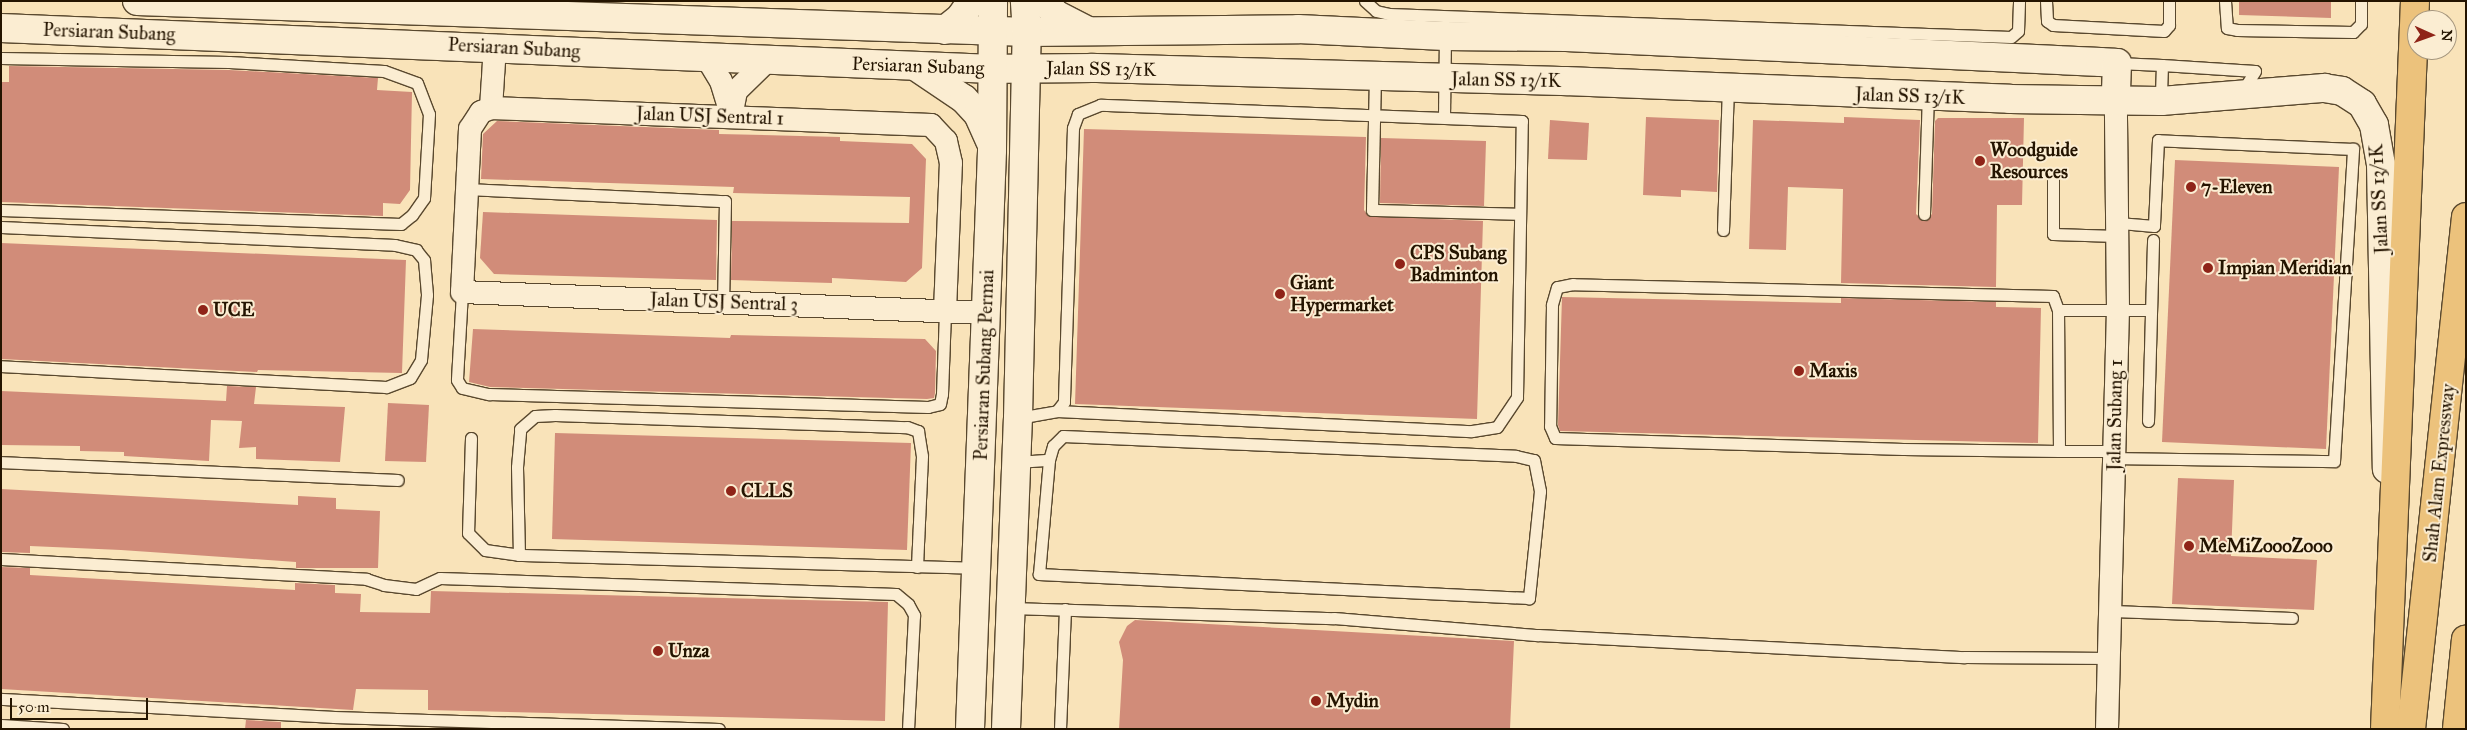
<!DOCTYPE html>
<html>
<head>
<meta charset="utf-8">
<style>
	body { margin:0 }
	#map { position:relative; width:2467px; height:730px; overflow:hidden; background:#f9e3b9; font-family:"IM FELL Great Primer",serif }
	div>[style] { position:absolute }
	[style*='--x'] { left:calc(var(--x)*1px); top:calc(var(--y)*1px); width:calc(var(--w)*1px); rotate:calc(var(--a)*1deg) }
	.building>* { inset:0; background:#d18c79 }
	.roads { filter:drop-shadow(1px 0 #59482e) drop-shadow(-1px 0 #59482e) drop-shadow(0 1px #59482e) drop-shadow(0 -1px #59482e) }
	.lane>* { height:11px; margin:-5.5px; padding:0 5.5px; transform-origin:5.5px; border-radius:5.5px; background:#fbedd2 }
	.street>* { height:22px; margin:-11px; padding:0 11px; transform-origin:11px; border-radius:11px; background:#fbedd2 }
	.secondary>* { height:28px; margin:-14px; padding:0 14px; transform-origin:14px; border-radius:14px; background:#fbedd2 }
	.highway>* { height:28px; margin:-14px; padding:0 14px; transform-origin:14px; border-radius:14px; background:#ecc27c }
	.dots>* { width:14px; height:14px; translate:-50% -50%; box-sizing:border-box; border:2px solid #fbedd2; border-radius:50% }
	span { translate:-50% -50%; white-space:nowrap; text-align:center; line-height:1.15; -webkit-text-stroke:4px #fbedd2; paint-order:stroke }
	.street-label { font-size:19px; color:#241400 }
	.poi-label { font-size:19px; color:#241400; font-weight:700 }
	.left { translate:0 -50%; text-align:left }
	.frame { position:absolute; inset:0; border:2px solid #241400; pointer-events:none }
	.north { position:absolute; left:2407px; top:10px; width:50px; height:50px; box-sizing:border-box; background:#fbedd2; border:1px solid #a5967e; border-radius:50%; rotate:92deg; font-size:14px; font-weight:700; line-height:20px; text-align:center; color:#241400 }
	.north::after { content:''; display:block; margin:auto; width:18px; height:22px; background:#8f2418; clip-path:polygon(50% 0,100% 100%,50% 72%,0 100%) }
	.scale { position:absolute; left:10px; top:698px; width:138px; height:22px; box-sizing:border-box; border:2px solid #241400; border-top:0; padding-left:6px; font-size:15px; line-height:18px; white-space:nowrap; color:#241400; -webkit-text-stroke:4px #fbedd2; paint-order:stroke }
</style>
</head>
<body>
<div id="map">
	<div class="building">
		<i style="clip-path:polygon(2239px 1px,2331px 1px,2331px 18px,2239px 15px)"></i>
		<i style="clip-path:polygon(9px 66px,229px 70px,378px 78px,377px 90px,412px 92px,410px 190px,400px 204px,383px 203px,383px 216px,1px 202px,1px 82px,9px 82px)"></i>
		<i style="clip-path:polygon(1646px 117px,1719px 120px,1717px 192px,1681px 190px,1681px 197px,1643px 195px)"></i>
		<i style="clip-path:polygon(1844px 117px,1920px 120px,1916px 214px,1924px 221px,1932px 214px,1935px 121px,1938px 118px,2024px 118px,2022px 205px,1997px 205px,1996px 287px,1841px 283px,1843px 189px,1788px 187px,1786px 250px,1749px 249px,1753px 120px,1844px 123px)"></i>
		<i style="clip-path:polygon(1550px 120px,1589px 123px,1587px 160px,1548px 159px)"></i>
		<i style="clip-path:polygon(497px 121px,719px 130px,719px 134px,840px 137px,840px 141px,912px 144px,926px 159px,922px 268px,906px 282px,832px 278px,832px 283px,731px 280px,732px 221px,909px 223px,910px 197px,733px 193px,734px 187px,481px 179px,483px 134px)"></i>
		<i style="clip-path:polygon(1084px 129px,1366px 137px,1364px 210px,1368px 216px,1483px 221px,1477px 419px,1075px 404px)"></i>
		<i style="clip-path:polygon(1381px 138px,1486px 141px,1484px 206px,1380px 203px)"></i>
		<i style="clip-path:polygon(2175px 160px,2339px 167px,2326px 449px,2162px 442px)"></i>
		<i style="clip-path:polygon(483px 212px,717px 220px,716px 280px,494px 274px,480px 258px)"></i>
		<i style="clip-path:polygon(1px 243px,406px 260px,402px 373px,258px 370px,257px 372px,1px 359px)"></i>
		<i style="clip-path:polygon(1562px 297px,1841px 303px,1841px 298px,1996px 302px,1996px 307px,2041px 308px,2038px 443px,1560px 431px,1558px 425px)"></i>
		<i style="clip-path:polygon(473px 329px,730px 338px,731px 335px,925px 339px,936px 351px,935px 393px,934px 398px,927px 399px,490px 387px,469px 382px)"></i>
		<i style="clip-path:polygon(227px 386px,256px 387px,254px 404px,345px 407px,340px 462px,256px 459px,256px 447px,239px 448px,242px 421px,211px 420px,209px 461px,124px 456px,124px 452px,80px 451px,80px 446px,1px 445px,1px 391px,226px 401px)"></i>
		<i style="clip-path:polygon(388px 403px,429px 405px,426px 462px,385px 461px)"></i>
		<i style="clip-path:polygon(555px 433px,911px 443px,907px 550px,552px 539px)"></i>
		<i style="clip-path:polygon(2178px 478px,2234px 480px,2231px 556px,2317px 560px,2314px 610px,2172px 604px)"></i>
		<i style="clip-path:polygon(1px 489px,298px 505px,298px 496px,336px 498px,336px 509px,380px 511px,378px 568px,296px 568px,296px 562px,121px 550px,30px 546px,30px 553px,1px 552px)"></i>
		<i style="clip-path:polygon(1px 567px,30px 568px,30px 575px,295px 590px,295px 583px,335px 585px,335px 593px,361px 594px,360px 612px,430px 613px,431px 591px,888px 602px,885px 721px,428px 710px,428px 690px,356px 689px,353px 710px,1px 689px)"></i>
		<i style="clip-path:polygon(1135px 620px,1514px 641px,1510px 729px,1119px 729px,1123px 660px,1119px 642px,1127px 626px)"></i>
		<i style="clip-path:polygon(246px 720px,281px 722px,281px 729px,245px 729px)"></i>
	</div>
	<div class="roads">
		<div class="lane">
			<i style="--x:1365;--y:1;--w:15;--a:42"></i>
			<i style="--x:1376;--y:11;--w:13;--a:13"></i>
			<i style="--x:1389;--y:14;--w:622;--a:2.12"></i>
			<i style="--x:2011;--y:37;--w:9;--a:-41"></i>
			<i style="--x:2018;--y:31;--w:30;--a:-88"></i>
			<i style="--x:2046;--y:1;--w:20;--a:87"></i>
			<i style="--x:2047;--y:21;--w:7;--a:34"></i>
			<i style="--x:2053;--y:25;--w:111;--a:3.1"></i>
			<i style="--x:2164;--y:31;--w:8;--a:-50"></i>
			<i style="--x:2169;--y:25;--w:24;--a:-90"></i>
			<i style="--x:2225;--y:1;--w:27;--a:86"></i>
			<i style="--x:2227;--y:28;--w:10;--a:11"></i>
			<i style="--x:2237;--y:30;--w:116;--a:1"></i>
			<i style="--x:2353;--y:32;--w:11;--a:-45"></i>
			<i style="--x:2361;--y:24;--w:23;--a:-90"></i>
			<i style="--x:1;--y:58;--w:228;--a:1"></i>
			<i style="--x:229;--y:62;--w:155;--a:3.3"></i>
			<i style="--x:384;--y:71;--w:35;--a:20"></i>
			<i style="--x:417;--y:83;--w:33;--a:69"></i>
			<i style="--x:429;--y:114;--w:84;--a:93.4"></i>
			<i style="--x:424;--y:198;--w:21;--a:125"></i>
			<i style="--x:412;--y:215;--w:14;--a:141"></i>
			<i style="--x:401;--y:224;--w:400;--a:-178"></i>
			<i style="--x:2117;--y:63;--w:45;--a:2.5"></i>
			<i style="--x:2162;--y:65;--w:36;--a:92"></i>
			<i style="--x:2162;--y:65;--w:93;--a:3.7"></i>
			<i style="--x:2255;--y:71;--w:26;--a:122"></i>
			<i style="--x:1375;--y:77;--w:133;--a:91.3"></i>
			<i style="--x:1372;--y:210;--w:148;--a:1.5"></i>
			<i style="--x:1444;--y:117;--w:83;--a:-89.3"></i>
			<i style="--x:2053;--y:177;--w:57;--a:90"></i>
			<i style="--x:2053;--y:234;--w:64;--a:1.8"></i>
			<i style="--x:467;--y:189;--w:258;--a:2.7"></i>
			<i style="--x:725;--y:201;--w:101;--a:91.1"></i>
			<i style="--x:1924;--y:214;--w:118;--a:-88.1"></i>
			<i style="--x:1;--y:227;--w:394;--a:2.6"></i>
			<i style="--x:395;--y:245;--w:22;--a:13"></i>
			<i style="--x:416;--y:250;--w:13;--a:51"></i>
			<i style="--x:424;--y:260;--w:35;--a:85"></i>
			<i style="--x:427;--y:295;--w:65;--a:95.3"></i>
			<i style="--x:421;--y:360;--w:21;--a:121"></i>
			<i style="--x:410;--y:378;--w:26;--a:159"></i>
			<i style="--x:386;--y:387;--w:386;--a:-176.9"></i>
			<i style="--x:1723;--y:230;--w:142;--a:-88"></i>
			<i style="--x:462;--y:292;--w:88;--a:93.3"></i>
			<i style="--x:457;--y:380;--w:9;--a:58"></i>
			<i style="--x:462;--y:388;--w:28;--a:13"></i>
			<i style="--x:489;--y:394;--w:439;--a:1.7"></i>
			<i style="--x:928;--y:407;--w:12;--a:-14"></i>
			<i style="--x:940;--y:404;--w:10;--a:-79"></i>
			<i style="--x:942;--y:394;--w:83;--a:-87.9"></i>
			<i style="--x:2058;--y:310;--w:93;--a:0"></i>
			<i style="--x:1018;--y:418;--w:40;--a:-10"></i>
			<i style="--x:1057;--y:411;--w:415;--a:2.8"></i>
			<i style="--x:1472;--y:431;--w:25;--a:-9"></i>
			<i style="--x:1497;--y:427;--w:36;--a:-56"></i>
			<i style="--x:1517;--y:397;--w:276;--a:-89"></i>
			<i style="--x:1522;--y:121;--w:422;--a:-177.8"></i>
			<i style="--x:1100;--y:105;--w:24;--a:158"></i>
			<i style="--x:1078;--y:114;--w:15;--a:110"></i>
			<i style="--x:1073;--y:128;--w:274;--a:91.9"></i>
			<i style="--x:1064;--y:402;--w:11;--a:128"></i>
			<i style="--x:2148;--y:421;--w:181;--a:-88.4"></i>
			<i style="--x:1063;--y:436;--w:453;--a:2.5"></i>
			<i style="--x:1516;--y:456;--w:18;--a:13"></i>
			<i style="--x:1534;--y:460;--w:32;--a:79"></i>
			<i style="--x:1540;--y:491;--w:108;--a:95.9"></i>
			<i style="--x:1529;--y:598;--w:491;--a:-177.2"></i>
			<i style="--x:1039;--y:574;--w:114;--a:-85"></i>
			<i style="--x:1049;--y:460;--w:15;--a:-74"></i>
			<i style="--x:1053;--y:446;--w:14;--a:-45"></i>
			<i style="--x:471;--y:438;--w:95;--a:91.8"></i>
			<i style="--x:468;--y:533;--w:24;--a:45"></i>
			<i style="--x:485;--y:550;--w:34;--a:8"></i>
			<i style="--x:519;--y:555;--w:458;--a:1.6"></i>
			<i style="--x:2059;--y:451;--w:141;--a:-90.4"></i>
			<i style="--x:2058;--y:310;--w:15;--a:-110"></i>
			<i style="--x:2053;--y:296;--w:480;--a:-178.6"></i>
			<i style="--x:1573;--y:284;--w:16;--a:169"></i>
			<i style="--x:1557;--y:287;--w:19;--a:106"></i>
			<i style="--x:1552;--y:305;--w:121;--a:90.9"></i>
			<i style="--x:1550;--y:426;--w:13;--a:67"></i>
			<i style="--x:1555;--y:438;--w:348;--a:1.8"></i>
			<i style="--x:1903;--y:449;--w:156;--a:0.7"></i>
			<i style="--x:2059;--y:451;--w:56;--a:0"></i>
			<i style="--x:2114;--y:458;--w:220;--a:0.8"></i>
			<i style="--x:2334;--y:461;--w:313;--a:-86.5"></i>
			<i style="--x:2353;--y:149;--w:195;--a:-177.4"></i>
			<i style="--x:2158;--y:140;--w:86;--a:92.7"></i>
			<i style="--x:2154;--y:226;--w:36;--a:-175"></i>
			<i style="--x:1;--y:462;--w:397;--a:2.6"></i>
			<i style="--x:1017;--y:462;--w:32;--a:-4"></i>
			<i style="--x:519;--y:555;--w:88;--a:-91.3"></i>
			<i style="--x:517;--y:467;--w:38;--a:-85"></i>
			<i style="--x:520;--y:429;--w:20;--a:-41"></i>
			<i style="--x:535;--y:416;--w:20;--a:-3"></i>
			<i style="--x:555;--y:415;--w:352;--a:2"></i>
			<i style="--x:907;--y:427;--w:12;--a:20"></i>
			<i style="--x:918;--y:431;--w:25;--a:81"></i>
			<i style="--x:922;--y:456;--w:111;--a:92.6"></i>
			<i style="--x:1;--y:559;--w:366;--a:3.1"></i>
			<i style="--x:366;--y:579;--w:19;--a:18"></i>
			<i style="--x:384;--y:585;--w:32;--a:7"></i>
			<i style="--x:416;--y:589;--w:26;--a:-25"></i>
			<i style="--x:440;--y:578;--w:456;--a:2"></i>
			<i style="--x:896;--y:594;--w:16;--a:40"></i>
			<i style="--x:908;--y:604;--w:13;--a:61"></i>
			<i style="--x:914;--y:615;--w:114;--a:93"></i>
			<i style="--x:1011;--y:608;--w:323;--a:1.8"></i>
			<i style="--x:1334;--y:618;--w:205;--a:4.8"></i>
			<i style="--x:1538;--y:635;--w:427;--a:3"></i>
			<i style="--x:1964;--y:657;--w:146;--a:0.4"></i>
			<i style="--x:2112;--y:611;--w:180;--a:2.2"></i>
			<i style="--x:1;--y:699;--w:333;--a:3.1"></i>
			<i style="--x:334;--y:717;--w:385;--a:1.8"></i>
			<i style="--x:1;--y:725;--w:62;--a:3.7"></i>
			<i style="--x:1060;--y:729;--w:120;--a:-87.6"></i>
		</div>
		<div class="street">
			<i style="--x:707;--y:58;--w:27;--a:59"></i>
			<i style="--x:721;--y:81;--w:34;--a:73"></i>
			<i style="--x:491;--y:108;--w:62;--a:-86.3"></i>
			<i style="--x:731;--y:117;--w:26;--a:-79"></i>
			<i style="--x:736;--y:91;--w:45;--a:-44.1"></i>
			<i style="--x:945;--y:311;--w:148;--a:-87.7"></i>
			<i style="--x:951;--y:163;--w:23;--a:-103"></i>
			<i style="--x:946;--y:141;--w:22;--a:-133"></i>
			<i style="--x:931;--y:125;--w:440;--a:-177.8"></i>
			<i style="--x:491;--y:108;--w:11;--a:158"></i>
			<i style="--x:481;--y:112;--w:20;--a:123"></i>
			<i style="--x:470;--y:129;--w:163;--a:92.8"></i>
			<i style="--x:462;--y:292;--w:524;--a:2.29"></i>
			<i style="--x:2107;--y:729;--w:420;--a:-88.5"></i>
			<i style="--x:2118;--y:309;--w:208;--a:-90.6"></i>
		</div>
		<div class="secondary">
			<i style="--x:137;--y:1;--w:891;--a:1.99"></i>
			<i style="--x:1027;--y:32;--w:271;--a:-0.6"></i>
			<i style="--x:1298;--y:29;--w:147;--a:2.7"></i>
			<i style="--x:1445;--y:36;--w:121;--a:0.5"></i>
			<i style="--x:1566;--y:37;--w:535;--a:2.68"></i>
			<i style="--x:2100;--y:62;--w:17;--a:3"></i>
			<i style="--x:2117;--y:63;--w:38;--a:92"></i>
			<i style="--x:1045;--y:1;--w:16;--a:52"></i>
			<i style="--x:1055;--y:14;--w:35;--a:27"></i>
			<i style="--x:1;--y:28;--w:993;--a:2.37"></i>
			<i style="--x:993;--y:69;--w:100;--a:-0.6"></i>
			<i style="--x:1093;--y:68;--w:472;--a:1.6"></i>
			<i style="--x:1565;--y:81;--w:445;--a:2.3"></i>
			<i style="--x:2010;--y:99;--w:151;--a:0.8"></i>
			<i style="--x:2161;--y:101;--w:164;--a:-4.6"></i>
			<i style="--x:2324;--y:88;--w:18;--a:9"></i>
			<i style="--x:2342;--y:91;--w:24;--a:33"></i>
			<i style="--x:2362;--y:104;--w:24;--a:60"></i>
			<i style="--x:2374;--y:125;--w:40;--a:80"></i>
			<i style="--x:2381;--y:164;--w:305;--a:88.9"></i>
			<i style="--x:945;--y:30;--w:19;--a:-39"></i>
			<i style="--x:960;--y:18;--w:21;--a:-55"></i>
			<i style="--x:915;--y:66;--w:59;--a:34"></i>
			<i style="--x:964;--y:99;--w:21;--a:47"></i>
			<i style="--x:978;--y:114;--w:30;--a:66"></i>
			<i style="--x:970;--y:729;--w:579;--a:-87.82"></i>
			<i style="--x:992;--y:150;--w:149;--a:-89.6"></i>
			<i style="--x:1006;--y:729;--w:311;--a:-87.8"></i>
			<i style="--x:1018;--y:418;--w:386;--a:-88.7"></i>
			<i style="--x:1027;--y:32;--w:31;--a:-94"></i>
		</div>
		<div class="highway">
			<i style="--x:2385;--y:729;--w:729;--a:-87.64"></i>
			<i style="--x:2411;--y:729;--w:515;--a:-83.87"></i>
			<i style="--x:2457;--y:729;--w:90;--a:-84.3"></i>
		</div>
	</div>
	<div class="dots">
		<i style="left:1980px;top:161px;background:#8f2418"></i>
		<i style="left:2191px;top:187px;background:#8f2418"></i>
		<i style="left:1400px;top:264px;background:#8f2418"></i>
		<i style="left:2208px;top:268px;background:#8f2418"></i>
		<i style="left:1280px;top:294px;background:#8f2418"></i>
		<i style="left:203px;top:310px;background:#8f2418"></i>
		<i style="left:1799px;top:371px;background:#8f2418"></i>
		<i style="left:731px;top:491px;background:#8f2418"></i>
		<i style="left:2189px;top:546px;background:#8f2418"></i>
		<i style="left:658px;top:651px;background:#8f2418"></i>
		<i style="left:1316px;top:701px;background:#8f2418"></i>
	</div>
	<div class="street-label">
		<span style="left:109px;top:32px;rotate:2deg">Persiaran Subang</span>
		<span style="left:514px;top:48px;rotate:3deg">Persiaran Subang</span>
		<span style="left:918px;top:66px;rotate:2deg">Persiaran Subang</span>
		<span style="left:1101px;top:69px;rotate:1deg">Jalan SS 13/1K</span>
		<span style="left:1506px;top:80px;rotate:1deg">Jalan SS 13/1K</span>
		<span style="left:1910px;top:96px;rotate:2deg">Jalan SS 13/1K</span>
		<span style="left:710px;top:116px;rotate:2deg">Jalan USJ Sentral 1</span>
		<span style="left:2379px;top:199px;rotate:-93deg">Jalan SS 13/1K</span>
		<span style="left:724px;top:302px;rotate:2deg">Jalan USJ Sentral 3</span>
		<span style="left:984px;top:365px;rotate:-88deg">Persiaran Subang Permai</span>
		<span style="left:2115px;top:415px;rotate:-89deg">Jalan Subang 1</span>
		<span style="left:2439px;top:473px;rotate:-84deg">Shah Alam Expressway</span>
	</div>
	<div class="poi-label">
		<span class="left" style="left:1990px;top:161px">Woodguide<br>Resources</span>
		<span class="left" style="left:2201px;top:187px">7-Eleven</span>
		<span class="left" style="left:1410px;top:264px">CPS Subang<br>Badminton</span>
		<span class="left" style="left:2218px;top:268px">Impian Meridian</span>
		<span class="left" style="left:1290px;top:294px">Giant<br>Hypermarket</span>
		<span class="left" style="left:213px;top:310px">UCE</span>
		<span class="left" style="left:1809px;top:371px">Maxis</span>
		<span class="left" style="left:741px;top:491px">CLLS</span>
		<span class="left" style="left:2199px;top:546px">MeMiZoooZooo</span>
		<span class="left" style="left:668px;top:651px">Unza</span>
		<span class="left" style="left:1326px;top:701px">Mydin</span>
	</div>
	<div class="frame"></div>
	<div class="north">N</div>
	<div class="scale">50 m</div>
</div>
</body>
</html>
